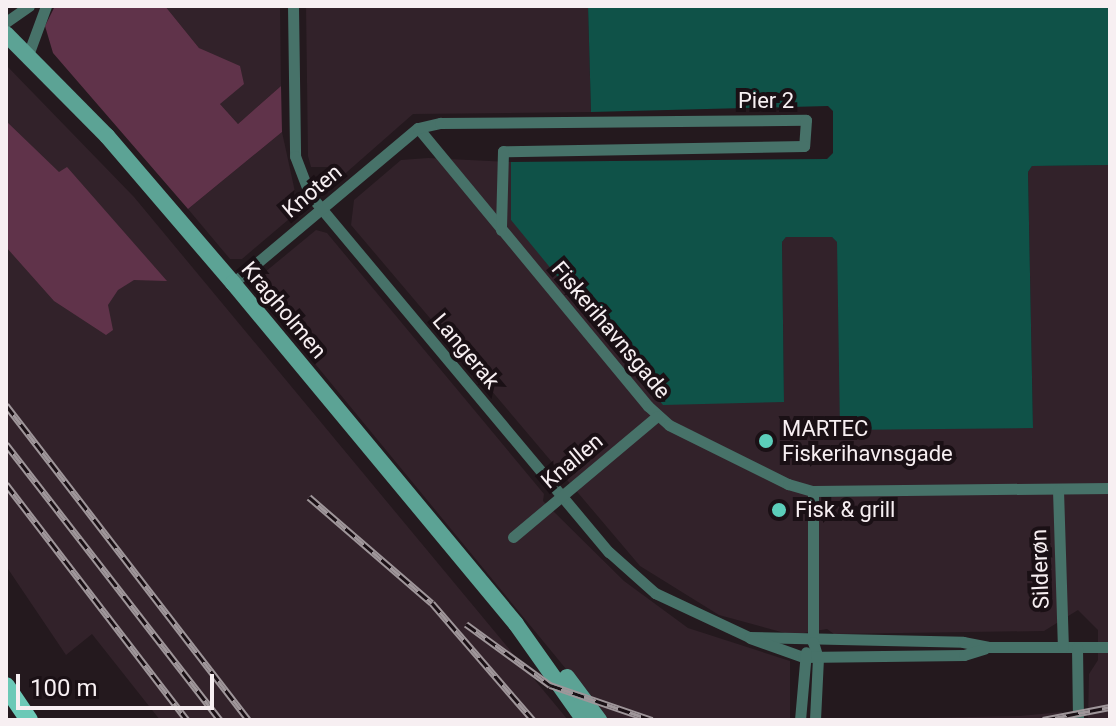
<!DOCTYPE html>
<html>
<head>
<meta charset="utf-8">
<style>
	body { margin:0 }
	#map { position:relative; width:1116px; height:726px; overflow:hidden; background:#24191e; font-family:Roboto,sans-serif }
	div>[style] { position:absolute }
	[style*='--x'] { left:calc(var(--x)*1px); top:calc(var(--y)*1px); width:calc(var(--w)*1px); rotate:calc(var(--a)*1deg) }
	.built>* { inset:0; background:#32222a }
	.green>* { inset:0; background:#60334a }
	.water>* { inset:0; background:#0f5248 }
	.street>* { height:11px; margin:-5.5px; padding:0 5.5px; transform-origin:5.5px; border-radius:5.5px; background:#477269 }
	.secondary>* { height:16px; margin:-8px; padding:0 8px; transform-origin:8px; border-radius:8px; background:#5ca395 }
	.primary>* { height:18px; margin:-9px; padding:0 9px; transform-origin:9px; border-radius:9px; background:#6cc9b7 }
	.rail>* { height:7px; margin-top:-3.5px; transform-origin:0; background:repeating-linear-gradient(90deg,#1a1015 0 12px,#9f969a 0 24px); box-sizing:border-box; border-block:2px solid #9f969a }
	.dots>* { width:22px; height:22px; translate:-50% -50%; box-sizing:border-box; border:4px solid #1a1015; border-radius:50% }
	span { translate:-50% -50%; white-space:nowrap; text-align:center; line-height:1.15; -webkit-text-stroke:8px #1a1015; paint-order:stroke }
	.street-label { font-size:22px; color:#f7eff2 }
	.poi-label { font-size:22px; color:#f7eff2 }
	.left { translate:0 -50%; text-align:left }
	.frame { position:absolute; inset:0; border:8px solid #f7eff2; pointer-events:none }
	.scale { position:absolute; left:16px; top:674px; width:198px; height:36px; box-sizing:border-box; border:4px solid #f7eff2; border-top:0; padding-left:10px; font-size:24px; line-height:28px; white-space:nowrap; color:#f7eff2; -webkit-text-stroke:6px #1a1015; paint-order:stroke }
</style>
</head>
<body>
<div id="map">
	<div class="built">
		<i style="clip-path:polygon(165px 6px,280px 6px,281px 86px,238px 124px,220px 104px,224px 63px,199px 48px)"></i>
		<i style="clip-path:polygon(306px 6px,588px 6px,591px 112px,413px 114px,339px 179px,328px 167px,311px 167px,308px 156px)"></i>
		<i style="clip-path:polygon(6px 65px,134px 197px,568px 720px,160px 720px,92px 634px,66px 655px,6px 566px)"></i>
		<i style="clip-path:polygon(282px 132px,297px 201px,295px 214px,242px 259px,230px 259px,188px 209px)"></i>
		<i style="clip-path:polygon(428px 158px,511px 162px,511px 220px,784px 401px,782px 242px,786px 237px,832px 237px,1033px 428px,1028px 172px,1032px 166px,1110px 165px,1110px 720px,1088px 720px,1089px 674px,1098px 660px,1098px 630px,1078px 610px,1044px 631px,834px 634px,827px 629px,792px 635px,719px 615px,640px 566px,351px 225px,354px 200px,401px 160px)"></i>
		<i style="clip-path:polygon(316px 230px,327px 233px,544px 494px,543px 501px,624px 581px,688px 628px,790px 661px,790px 720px,608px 720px,256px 292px,259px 277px)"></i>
		<i style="clip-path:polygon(1062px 712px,1063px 720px,826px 720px,1020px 716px)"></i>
	</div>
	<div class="green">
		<i style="clip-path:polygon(55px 6px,165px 6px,199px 48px,240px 66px,244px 84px,220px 104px,238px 124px,281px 86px,282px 132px,188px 209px,53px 53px,45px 26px)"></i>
		<i style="clip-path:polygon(6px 121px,59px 172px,67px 167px,167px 281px,134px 280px,118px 290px,108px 305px,113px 330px,106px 335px,54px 301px,6px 247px)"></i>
	</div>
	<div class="water">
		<i style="clip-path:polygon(588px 6px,1110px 6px,1110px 165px,1032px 166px,1028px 172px,1033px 428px,840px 430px,837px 242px,832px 237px,786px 237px,782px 242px,784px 402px,663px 405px,511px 220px,511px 162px,827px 159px,833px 153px,833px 111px,828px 106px,591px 112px)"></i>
	</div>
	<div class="street">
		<i style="--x:293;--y:6;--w:150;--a:89.2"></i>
		<i style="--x:295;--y:156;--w:42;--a:69"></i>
		<i style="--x:310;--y:195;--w:466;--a:50.1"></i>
		<i style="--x:609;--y:552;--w:62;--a:41.7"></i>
		<i style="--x:655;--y:593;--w:104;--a:25.1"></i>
		<i style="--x:749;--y:637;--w:214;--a:1.3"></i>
		<i style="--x:963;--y:642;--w:25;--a:11"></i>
		<i style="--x:988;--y:647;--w:122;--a:0"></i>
		<i style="--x:6;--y:22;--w:28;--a:-35"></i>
		<i style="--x:28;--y:55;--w:52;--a:-69.8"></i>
		<i style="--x:418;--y:128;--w:361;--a:50.4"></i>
		<i style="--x:648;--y:406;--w:28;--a:42"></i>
		<i style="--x:669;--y:425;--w:133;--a:26.4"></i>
		<i style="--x:788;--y:484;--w:26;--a:16"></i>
		<i style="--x:813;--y:491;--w:297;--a:-0.6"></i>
		<i style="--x:233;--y:283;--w:241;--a:-40"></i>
		<i style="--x:418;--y:128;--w:23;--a:-13"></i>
		<i style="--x:440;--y:123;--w:366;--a:-0.5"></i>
		<i style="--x:806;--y:120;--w:26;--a:94"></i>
		<i style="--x:804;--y:146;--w:301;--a:179"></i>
		<i style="--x:503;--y:151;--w:79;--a:91.5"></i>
		<i style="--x:1058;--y:490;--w:157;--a:88.2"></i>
		<i style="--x:813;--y:491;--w:151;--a:90"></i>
		<i style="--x:813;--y:642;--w:17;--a:73"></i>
		<i style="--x:818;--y:658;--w:62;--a:92.8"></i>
		<i style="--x:513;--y:537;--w:188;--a:-40"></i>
		<i style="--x:750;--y:638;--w:56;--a:19.7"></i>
		<i style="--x:803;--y:657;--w:161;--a:-0.7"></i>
		<i style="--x:964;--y:655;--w:21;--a:-17"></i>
		<i style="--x:1077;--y:647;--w:73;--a:89.2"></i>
		<i style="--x:800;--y:720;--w:68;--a:-85"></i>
	</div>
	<div class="secondary">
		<i style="--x:6;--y:34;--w:144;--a:45.3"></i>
		<i style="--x:107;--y:136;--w:194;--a:49.4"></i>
		<i style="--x:233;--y:283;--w:443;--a:50.3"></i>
		<i style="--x:516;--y:624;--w:118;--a:54.7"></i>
		<i style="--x:567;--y:677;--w:54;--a:53.3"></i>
	</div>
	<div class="primary">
		<i style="--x:6;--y:686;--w:41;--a:55.9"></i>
	</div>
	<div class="rail">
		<i style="--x:6;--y:405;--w:398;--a:52.4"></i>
		<i style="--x:6;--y:444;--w:349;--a:52.2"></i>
		<i style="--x:6;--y:484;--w:297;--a:52.5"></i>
		<i style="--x:309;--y:497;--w:162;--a:40.8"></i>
		<i style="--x:432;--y:603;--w:155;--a:49.2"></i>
		<i style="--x:466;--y:624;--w:104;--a:36"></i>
		<i style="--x:550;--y:685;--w:108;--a:18.9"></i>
		<i style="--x:1043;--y:720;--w:68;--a:-11"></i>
	</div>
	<div class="dots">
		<i style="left:766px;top:441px;background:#5cceba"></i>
		<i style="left:779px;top:510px;background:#5cceba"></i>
	</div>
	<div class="street-label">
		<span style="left:766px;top:101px">Pier 2</span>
		<span style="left:312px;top:191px;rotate:-40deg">Knoten</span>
		<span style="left:284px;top:310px;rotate:50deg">Kragholmen</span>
		<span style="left:611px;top:330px;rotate:50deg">Fiskerihavnsgade</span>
		<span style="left:466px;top:351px;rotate:50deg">Langerak</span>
		<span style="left:572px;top:461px;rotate:-40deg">Knallen</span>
		<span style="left:1040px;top:569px;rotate:-92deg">Silderøn</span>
	</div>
	<div class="poi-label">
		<span class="left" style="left:782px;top:441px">MARTEC<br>Fiskerihavnsgade</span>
		<span class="left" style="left:795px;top:510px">Fisk &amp; grill</span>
	</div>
	<div class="frame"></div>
	<div class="scale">100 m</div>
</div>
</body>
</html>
